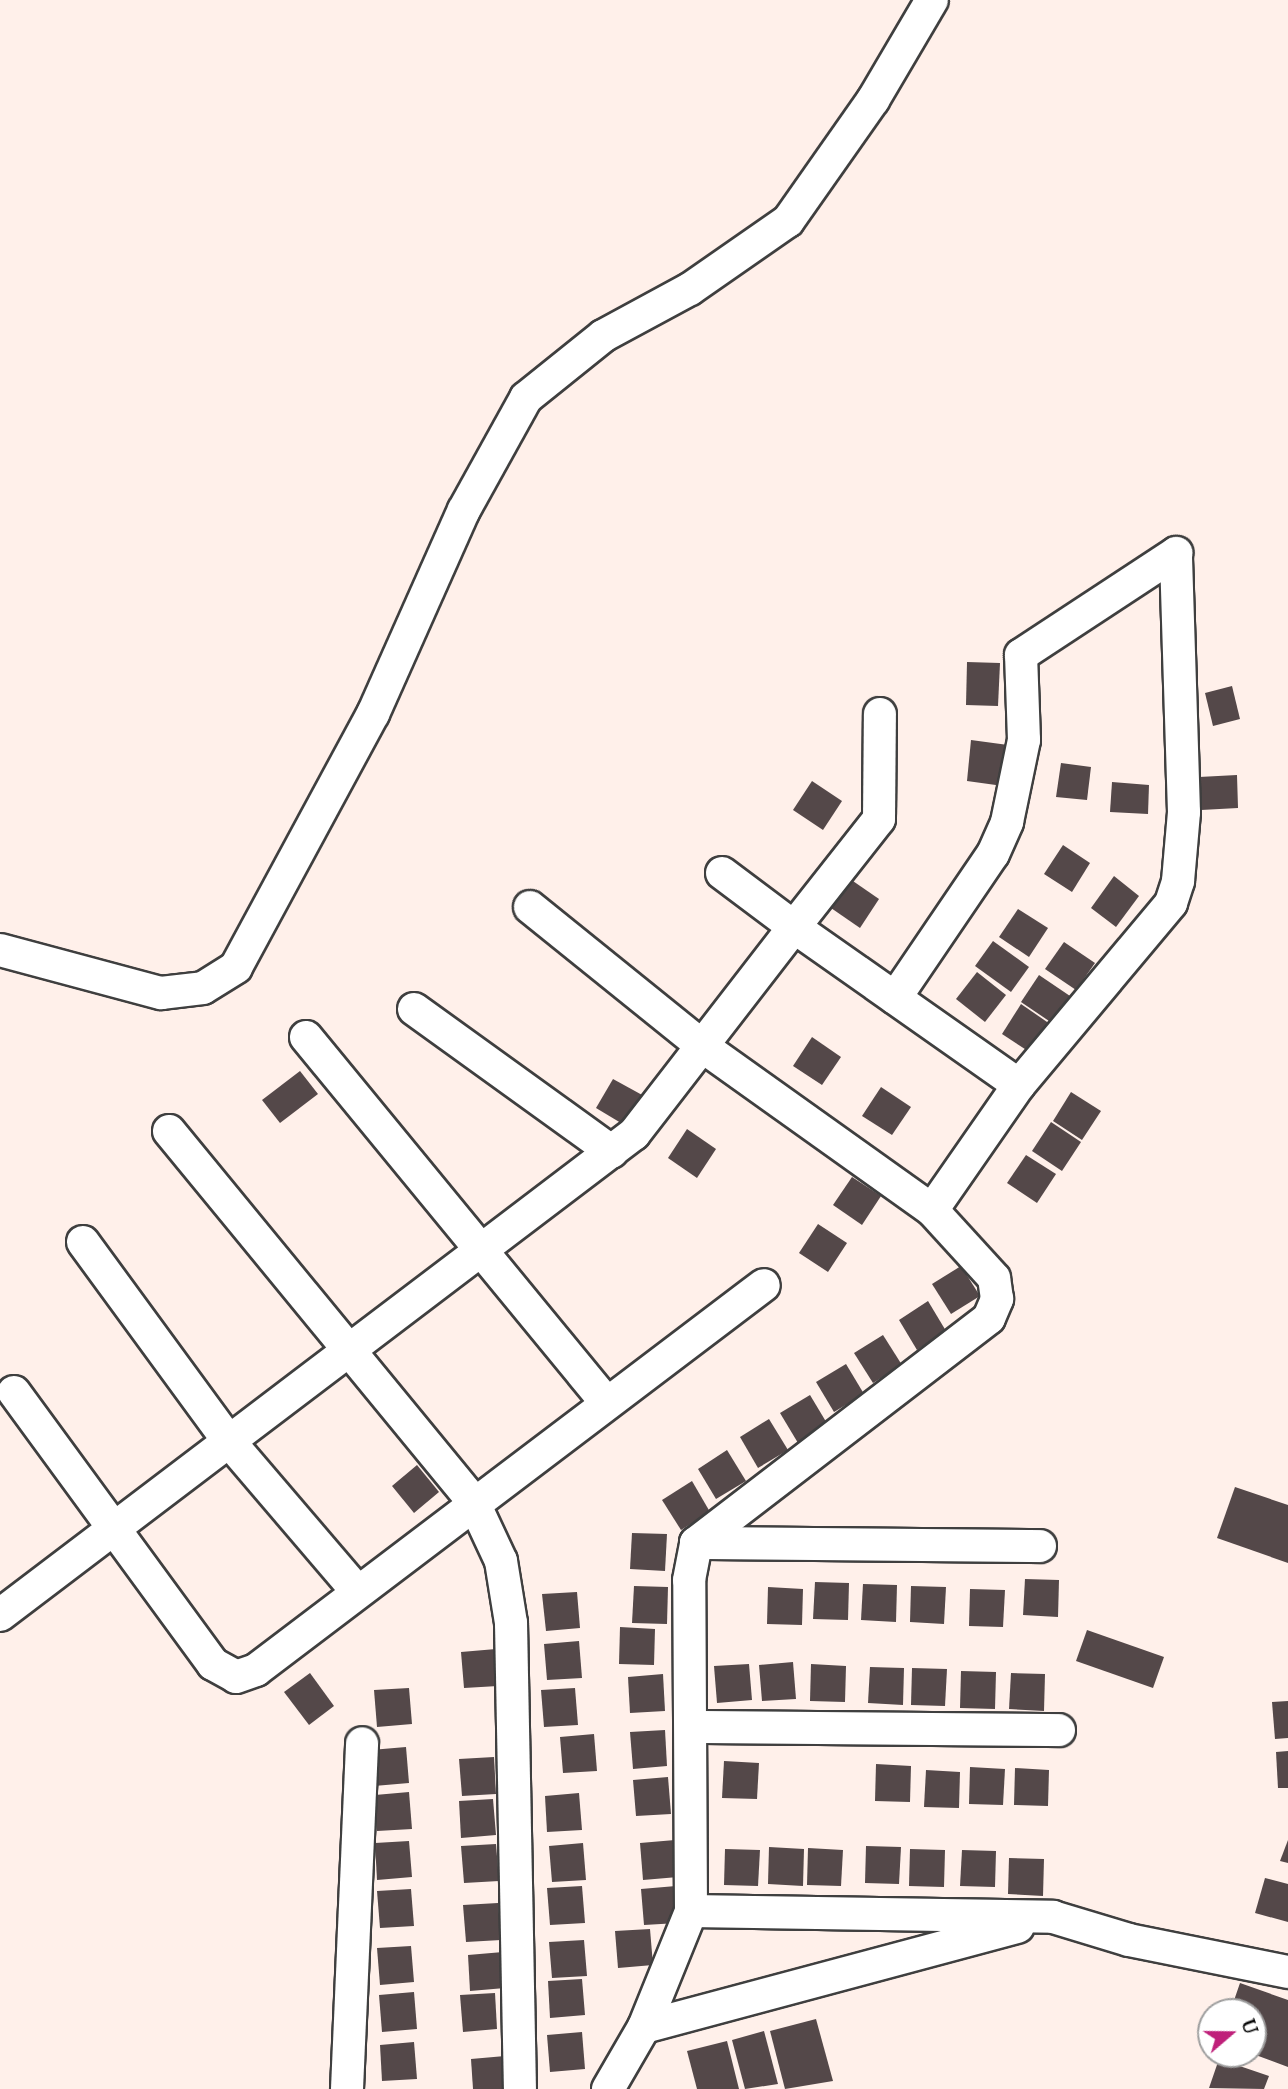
<!DOCTYPE html>
<html>
<head>
<meta charset="utf-8">
<style>
	body { margin:0 }
	#map { position:relative; width:1288px; height:2089px; overflow:hidden; background:#fff0ea; font-family:Lora,serif }
	div>[style] { position:absolute }
	[style*='--x'] { left:calc(var(--x)*1px); top:calc(var(--y)*1px); width:calc(var(--w)*1px); rotate:calc(var(--a)*1deg) }
	.building>* { inset:0; background:#544849 }
	.roads { filter:drop-shadow(2px 0 #3f3f3f) drop-shadow(-2px 0 #3f3f3f) drop-shadow(0 2px #3f3f3f) drop-shadow(0 -2px #3f3f3f) }
	.minor>* { height:32px; margin:-16px; padding:0 16px; transform-origin:16px; border-radius:16px; background:#fff }
	span { translate:-50% -50%; white-space:nowrap; text-align:center; line-height:1.15; -webkit-text-stroke:7px #fff; paint-order:stroke }
	.north { position:absolute; left:1197px; top:1998px; width:70px; height:70px; box-sizing:border-box; background:#fff; border:2px solid #9e9e9e; border-radius:50%; rotate:70deg; font-size:19px; font-weight:700; line-height:28px; text-align:center; color:#0c0c0c }
	.north::after { content:''; display:block; margin:auto; width:24px; height:32px; background:#bf207a; clip-path:polygon(50% 0,100% 100%,50% 72%,0 100%) }
</style>
</head>
<body>
<div id="map">
	<div class="building">
		<i style="clip-path:polygon(967px 662px,1000px 663px,998px 706px,966px 705px)"></i>
		<i style="clip-path:polygon(1232px 686px,1240px 719px,1213px 726px,1205px 693px)"></i>
		<i style="clip-path:polygon(971px 740px,1008px 745px,1003px 786px,967px 781px)"></i>
		<i style="clip-path:polygon(1061px 763px,1091px 767px,1087px 800px,1056px 797px)"></i>
		<i style="clip-path:polygon(1237px 775px,1238px 808px,1201px 810px,1199px 777px)"></i>
		<i style="clip-path:polygon(812px 781px,842px 801px,823px 830px,793px 810px)"></i>
		<i style="clip-path:polygon(1112px 782px,1149px 785px,1148px 814px,1110px 812px)"></i>
		<i style="clip-path:polygon(1063px 845px,1090px 863px,1072px 892px,1044px 874px)"></i>
		<i style="clip-path:polygon(1114px 876px,1139px 896px,1116px 927px,1091px 908px)"></i>
		<i style="clip-path:polygon(850px 879px,879px 899px,860px 928px,831px 908px)"></i>
		<i style="clip-path:polygon(1018px 909px,1048px 928px,1029px 957px,999px 937px)"></i>
		<i style="clip-path:polygon(993px 941px,1029px 967px,1011px 992px,975px 966px)"></i>
		<i style="clip-path:polygon(1064px 942px,1095px 963px,1076px 990px,1045px 969px)"></i>
		<i style="clip-path:polygon(977px 972px,1006px 995px,985px 1022px,956px 999px)"></i>
		<i style="clip-path:polygon(1039px 975px,1070px 996px,1052px 1023px,1021px 1002px)"></i>
		<i style="clip-path:polygon(1021px 1004px,1050px 1024px,1031px 1053px,1002px 1034px)"></i>
		<i style="clip-path:polygon(812px 1037px,841px 1057px,822px 1085px,793px 1066px)"></i>
		<i style="clip-path:polygon(300px 1071px,318px 1094px,280px 1123px,262px 1100px)"></i>
		<i style="clip-path:polygon(613px 1079px,644px 1096px,626px 1126px,596px 1108px)"></i>
		<i style="clip-path:polygon(881px 1087px,911px 1107px,892px 1135px,862px 1116px)"></i>
		<i style="clip-path:polygon(1071px 1092px,1101px 1111px,1082px 1140px,1053px 1121px)"></i>
		<i style="clip-path:polygon(1051px 1122px,1081px 1142px,1062px 1171px,1032px 1151px)"></i>
		<i style="clip-path:polygon(687px 1129px,716px 1149px,697px 1178px,668px 1158px)"></i>
		<i style="clip-path:polygon(1026px 1155px,1056px 1174px,1037px 1203px,1007px 1183px)"></i>
		<i style="clip-path:polygon(852px 1177px,881px 1196px,862px 1225px,833px 1205px)"></i>
		<i style="clip-path:polygon(818px 1224px,847px 1243px,828px 1272px,799px 1253px)"></i>
		<i style="clip-path:polygon(961px 1266px,980px 1296px,951px 1314px,932px 1284px)"></i>
		<i style="clip-path:polygon(928px 1301px,946px 1331px,917px 1350px,899px 1320px)"></i>
		<i style="clip-path:polygon(883px 1335px,902px 1365px,873px 1383px,854px 1353px)"></i>
		<i style="clip-path:polygon(846px 1364px,864px 1394px,834px 1412px,816px 1382px)"></i>
		<i style="clip-path:polygon(810px 1395px,828px 1425px,798px 1443px,780px 1413px)"></i>
		<i style="clip-path:polygon(769px 1419px,788px 1450px,758px 1468px,740px 1437px)"></i>
		<i style="clip-path:polygon(727px 1450px,746px 1481px,716px 1499px,698px 1469px)"></i>
		<i style="clip-path:polygon(417px 1465px,439px 1492px,414px 1513px,392px 1486px)"></i>
		<i style="clip-path:polygon(692px 1481px,710px 1512px,681px 1530px,662px 1500px)"></i>
		<i style="clip-path:polygon(1235px 1487px,1288px 1505px,1288px 1563px,1217px 1538px)"></i>
		<i style="clip-path:polygon(632px 1533px,667px 1534px,665px 1571px,630px 1569px)"></i>
		<i style="clip-path:polygon(1025px 1579px,1059px 1580px,1058px 1617px,1023px 1615px)"></i>
		<i style="clip-path:polygon(815px 1582px,849px 1583px,848px 1620px,813px 1619px)"></i>
		<i style="clip-path:polygon(863px 1584px,897px 1585px,896px 1622px,861px 1620px)"></i>
		<i style="clip-path:polygon(634px 1586px,668px 1587px,667px 1624px,632px 1623px)"></i>
		<i style="clip-path:polygon(911px 1586px,946px 1587px,944px 1624px,910px 1622px)"></i>
		<i style="clip-path:polygon(768px 1587px,803px 1589px,802px 1625px,767px 1624px)"></i>
		<i style="clip-path:polygon(970px 1589px,1005px 1590px,1003px 1627px,969px 1626px)"></i>
		<i style="clip-path:polygon(577px 1592px,580px 1628px,546px 1631px,542px 1594px)"></i>
		<i style="clip-path:polygon(620px 1627px,655px 1629px,654px 1665px,619px 1664px)"></i>
		<i style="clip-path:polygon(1087px 1630px,1164px 1657px,1153px 1688px,1076px 1661px)"></i>
		<i style="clip-path:polygon(579px 1641px,582px 1678px,547px 1680px,544px 1644px)"></i>
		<i style="clip-path:polygon(496px 1649px,498px 1686px,464px 1688px,461px 1652px)"></i>
		<i style="clip-path:polygon(793px 1662px,796px 1699px,762px 1701px,759px 1665px)"></i>
		<i style="clip-path:polygon(749px 1664px,752px 1700px,717px 1703px,714px 1666px)"></i>
		<i style="clip-path:polygon(811px 1664px,846px 1666px,845px 1702px,810px 1701px)"></i>
		<i style="clip-path:polygon(870px 1667px,904px 1668px,903px 1705px,868px 1703px)"></i>
		<i style="clip-path:polygon(912px 1668px,947px 1669px,945px 1706px,911px 1705px)"></i>
		<i style="clip-path:polygon(961px 1671px,996px 1672px,995px 1709px,960px 1708px)"></i>
		<i style="clip-path:polygon(310px 1673px,334px 1706px,309px 1725px,284px 1692px)"></i>
		<i style="clip-path:polygon(1011px 1673px,1045px 1674px,1044px 1711px,1009px 1709px)"></i>
		<i style="clip-path:polygon(663px 1674px,665px 1711px,630px 1713px,628px 1677px)"></i>
		<i style="clip-path:polygon(409px 1688px,412px 1724px,377px 1727px,374px 1690px)"></i>
		<i style="clip-path:polygon(575px 1688px,578px 1725px,544px 1727px,541px 1690px)"></i>
		<i style="clip-path:polygon(1288px 1701px,1288px 1738px,1275px 1739px,1272px 1702px)"></i>
		<i style="clip-path:polygon(665px 1730px,667px 1766px,633px 1769px,630px 1732px)"></i>
		<i style="clip-path:polygon(594px 1734px,597px 1771px,563px 1773px,560px 1737px)"></i>
		<i style="clip-path:polygon(406px 1747px,409px 1783px,374px 1786px,371px 1750px)"></i>
		<i style="clip-path:polygon(1288px 1751px,1288px 1788px,1278px 1788px,1276px 1752px)"></i>
		<i style="clip-path:polygon(494px 1757px,496px 1794px,462px 1796px,459px 1759px)"></i>
		<i style="clip-path:polygon(724px 1761px,759px 1763px,757px 1799px,722px 1798px)"></i>
		<i style="clip-path:polygon(876px 1764px,911px 1766px,910px 1802px,875px 1801px)"></i>
		<i style="clip-path:polygon(970px 1767px,1005px 1769px,1003px 1805px,969px 1804px)"></i>
		<i style="clip-path:polygon(1015px 1768px,1049px 1770px,1048px 1806px,1014px 1805px)"></i>
		<i style="clip-path:polygon(926px 1770px,960px 1772px,959px 1808px,924px 1807px)"></i>
		<i style="clip-path:polygon(668px 1777px,671px 1814px,636px 1816px,633px 1780px)"></i>
		<i style="clip-path:polygon(409px 1792px,412px 1829px,377px 1831px,375px 1795px)"></i>
		<i style="clip-path:polygon(579px 1793px,582px 1830px,547px 1832px,545px 1796px)"></i>
		<i style="clip-path:polygon(493px 1799px,496px 1835px,461px 1838px,459px 1801px)"></i>
		<i style="clip-path:polygon(675px 1840px,678px 1877px,643px 1880px,640px 1843px)"></i>
		<i style="clip-path:polygon(1288px 1840px,1288px 1863px,1280px 1861px)"></i>
		<i style="clip-path:polygon(409px 1841px,412px 1877px,377px 1880px,375px 1843px)"></i>
		<i style="clip-path:polygon(583px 1843px,586px 1880px,552px 1882px,549px 1846px)"></i>
		<i style="clip-path:polygon(496px 1844px,499px 1881px,464px 1883px,461px 1846px)"></i>
		<i style="clip-path:polygon(866px 1846px,901px 1847px,899px 1884px,865px 1883px)"></i>
		<i style="clip-path:polygon(769px 1847px,804px 1849px,803px 1886px,768px 1884px)"></i>
		<i style="clip-path:polygon(808px 1848px,843px 1850px,841px 1886px,807px 1885px)"></i>
		<i style="clip-path:polygon(725px 1849px,760px 1850px,758px 1886px,724px 1885px)"></i>
		<i style="clip-path:polygon(910px 1849px,945px 1850px,944px 1887px,909px 1886px)"></i>
		<i style="clip-path:polygon(962px 1850px,996px 1851px,995px 1887px,960px 1886px)"></i>
		<i style="clip-path:polygon(1009px 1858px,1044px 1859px,1043px 1896px,1008px 1894px)"></i>
		<i style="clip-path:polygon(1265px 1878px,1288px 1884px,1288px 1922px,1255px 1913px)"></i>
		<i style="clip-path:polygon(582px 1886px,585px 1923px,550px 1925px,547px 1888px)"></i>
		<i style="clip-path:polygon(676px 1886px,678px 1923px,644px 1925px,641px 1889px)"></i>
		<i style="clip-path:polygon(411px 1889px,414px 1926px,380px 1928px,377px 1891px)"></i>
		<i style="clip-path:polygon(498px 1903px,501px 1940px,466px 1942px,463px 1905px)"></i>
		<i style="clip-path:polygon(650px 1929px,653px 1965px,618px 1968px,615px 1931px)"></i>
		<i style="clip-path:polygon(584px 1940px,587px 1976px,552px 1978px,549px 1942px)"></i>
		<i style="clip-path:polygon(411px 1946px,414px 1982px,380px 1985px,377px 1948px)"></i>
		<i style="clip-path:polygon(503px 1952px,505px 1988px,470px 1991px,468px 1955px)"></i>
		<i style="clip-path:polygon(582px 1979px,585px 2015px,550px 2018px,548px 1981px)"></i>
		<i style="clip-path:polygon(1240px 1983px,1288px 2000px,1288px 2067px,1253px 2054px,1253px 2012px,1230px 2012px)"></i>
		<i style="clip-path:polygon(414px 1992px,417px 2029px,382px 2032px,379px 1995px)"></i>
		<i style="clip-path:polygon(495px 1993px,497px 2029px,463px 2032px,460px 1995px)"></i>
		<i style="clip-path:polygon(816px 2019px,833px 2081px,785px 2089px,770px 2031px)"></i>
		<i style="clip-path:polygon(764px 2031px,778px 2084px,745px 2089px,732px 2040px)"></i>
		<i style="clip-path:polygon(582px 2032px,585px 2069px,550px 2072px,547px 2035px)"></i>
		<i style="clip-path:polygon(727px 2041px,739px 2089px,697px 2089px,687px 2051px)"></i>
		<i style="clip-path:polygon(414px 2042px,417px 2079px,382px 2081px,380px 2045px)"></i>
		<i style="clip-path:polygon(505px 2056px,508px 2089px,473px 2089px,471px 2059px)"></i>
		<i style="clip-path:polygon(1219px 2059px,1269px 2076px,1264px 2089px,1209px 2088px)"></i>
	</div>
	<div class="roads">
		<div class="minor">
			<i style="--x:722;--y:873;--w:90;--a:36.9"></i>
			<i style="--x:794;--y:927;--w:137;--a:-51.8"></i>
			<i style="--x:879;--y:819;--w:105;--a:-89.5"></i>
			<i style="--x:530;--y:907;--w:221;--a:38.9"></i>
			<i style="--x:702;--y:1046;--w:282;--a:35.5"></i>
			<i style="--x:932;--y:1210;--w:152;--a:-55.2"></i>
			<i style="--x:0;--y:950;--w:167;--a:15"></i>
			<i style="--x:161;--y:993;--w:42;--a:-6.8"></i>
			<i style="--x:203;--y:988;--w:39;--a:-32"></i>
			<i style="--x:236;--y:967;--w:288;--a:-61.6"></i>
			<i style="--x:373;--y:714;--w:223;--a:-66"></i>
			<i style="--x:464;--y:510;--w:128;--a:-61"></i>
			<i style="--x:526;--y:398;--w:99;--a:-38.8"></i>
			<i style="--x:603;--y:336;--w:99;--a:-28.4"></i>
			<i style="--x:690;--y:289;--w:119;--a:-34.8"></i>
			<i style="--x:788;--y:221;--w:148;--a:-54.9"></i>
			<i style="--x:873;--y:100;--w:116;--a:-59.5"></i>
			<i style="--x:895;--y:998;--w:174;--a:-55.8"></i>
			<i style="--x:993;--y:854;--w:35;--a:-66"></i>
			<i style="--x:1007;--y:822;--w:84;--a:-78.3"></i>
			<i style="--x:1024;--y:740;--w:85;--a:-92"></i>
			<i style="--x:1021;--y:655;--w:186;--a:-33.3"></i>
			<i style="--x:414;--y:1009;--w:244;--a:35.8"></i>
			<i style="--x:306;--y:1037;--w:470;--a:50.6"></i>
			<i style="--x:169;--y:1131;--w:479;--a:50.6"></i>
			<i style="--x:473;--y:1501;--w:66;--a:65"></i>
			<i style="--x:501;--y:1561;--w:63;--a:80.8"></i>
			<i style="--x:511;--y:1623;--w:466;--a:88.9"></i>
			<i style="--x:83;--y:1242;--w:245;--a:53.8"></i>
			<i style="--x:228;--y:1440;--w:199;--a:49.5"></i>
			<i style="--x:14;--y:1392;--w:337;--a:53.8"></i>
			<i style="--x:213;--y:1664;--w:26;--a:29"></i>
			<i style="--x:236;--y:1677;--w:21;--a:-19"></i>
			<i style="--x:256;--y:1670;--w:637;--a:-37.16"></i>
			<i style="--x:696;--y:1543;--w:344;--a:0.5"></i>
			<i style="--x:0;--y:1615;--w:796;--a:-37.19"></i>
			<i style="--x:634;--y:1134;--w:262;--a:-52.3"></i>
			<i style="--x:794;--y:927;--w:275;--a:35.1"></i>
			<i style="--x:1019;--y:1085;--w:237;--a:-50.1"></i>
			<i style="--x:1171;--y:903;--w:23;--a:-72"></i>
			<i style="--x:1178;--y:881;--w:69;--a:-85"></i>
			<i style="--x:1184;--y:812;--w:259;--a:-91.8"></i>
			<i style="--x:691;--y:1727;--w:368;--a:0.5"></i>
			<i style="--x:691;--y:1911;--w:362;--a:0.9"></i>
			<i style="--x:1053;--y:1917;--w:79;--a:16.8"></i>
			<i style="--x:1129;--y:1940;--w:162;--a:11.4"></i>
			<i style="--x:644;--y:2027;--w:387;--a:-15"></i>
			<i style="--x:347;--y:2089;--w:346;--a:-87.5"></i>
			<i style="--x:608;--y:2089;--w:72;--a:-59.9"></i>
			<i style="--x:644;--y:2027;--w:125;--a:-67.9"></i>
			<i style="--x:691;--y:1911;--w:331;--a:-90.3"></i>
			<i style="--x:689;--y:1580;--w:38;--a:-79"></i>
			<i style="--x:696;--y:1543;--w:369;--a:-37.5"></i>
			<i style="--x:989;--y:1318;--w:21;--a:-67"></i>
			<i style="--x:997;--y:1299;--w:21;--a:-98"></i>
			<i style="--x:994;--y:1278;--w:92;--a:-132.4"></i>
		</div>
	</div>
	<div class="north">U</div>
</div>
</body>
</html>
